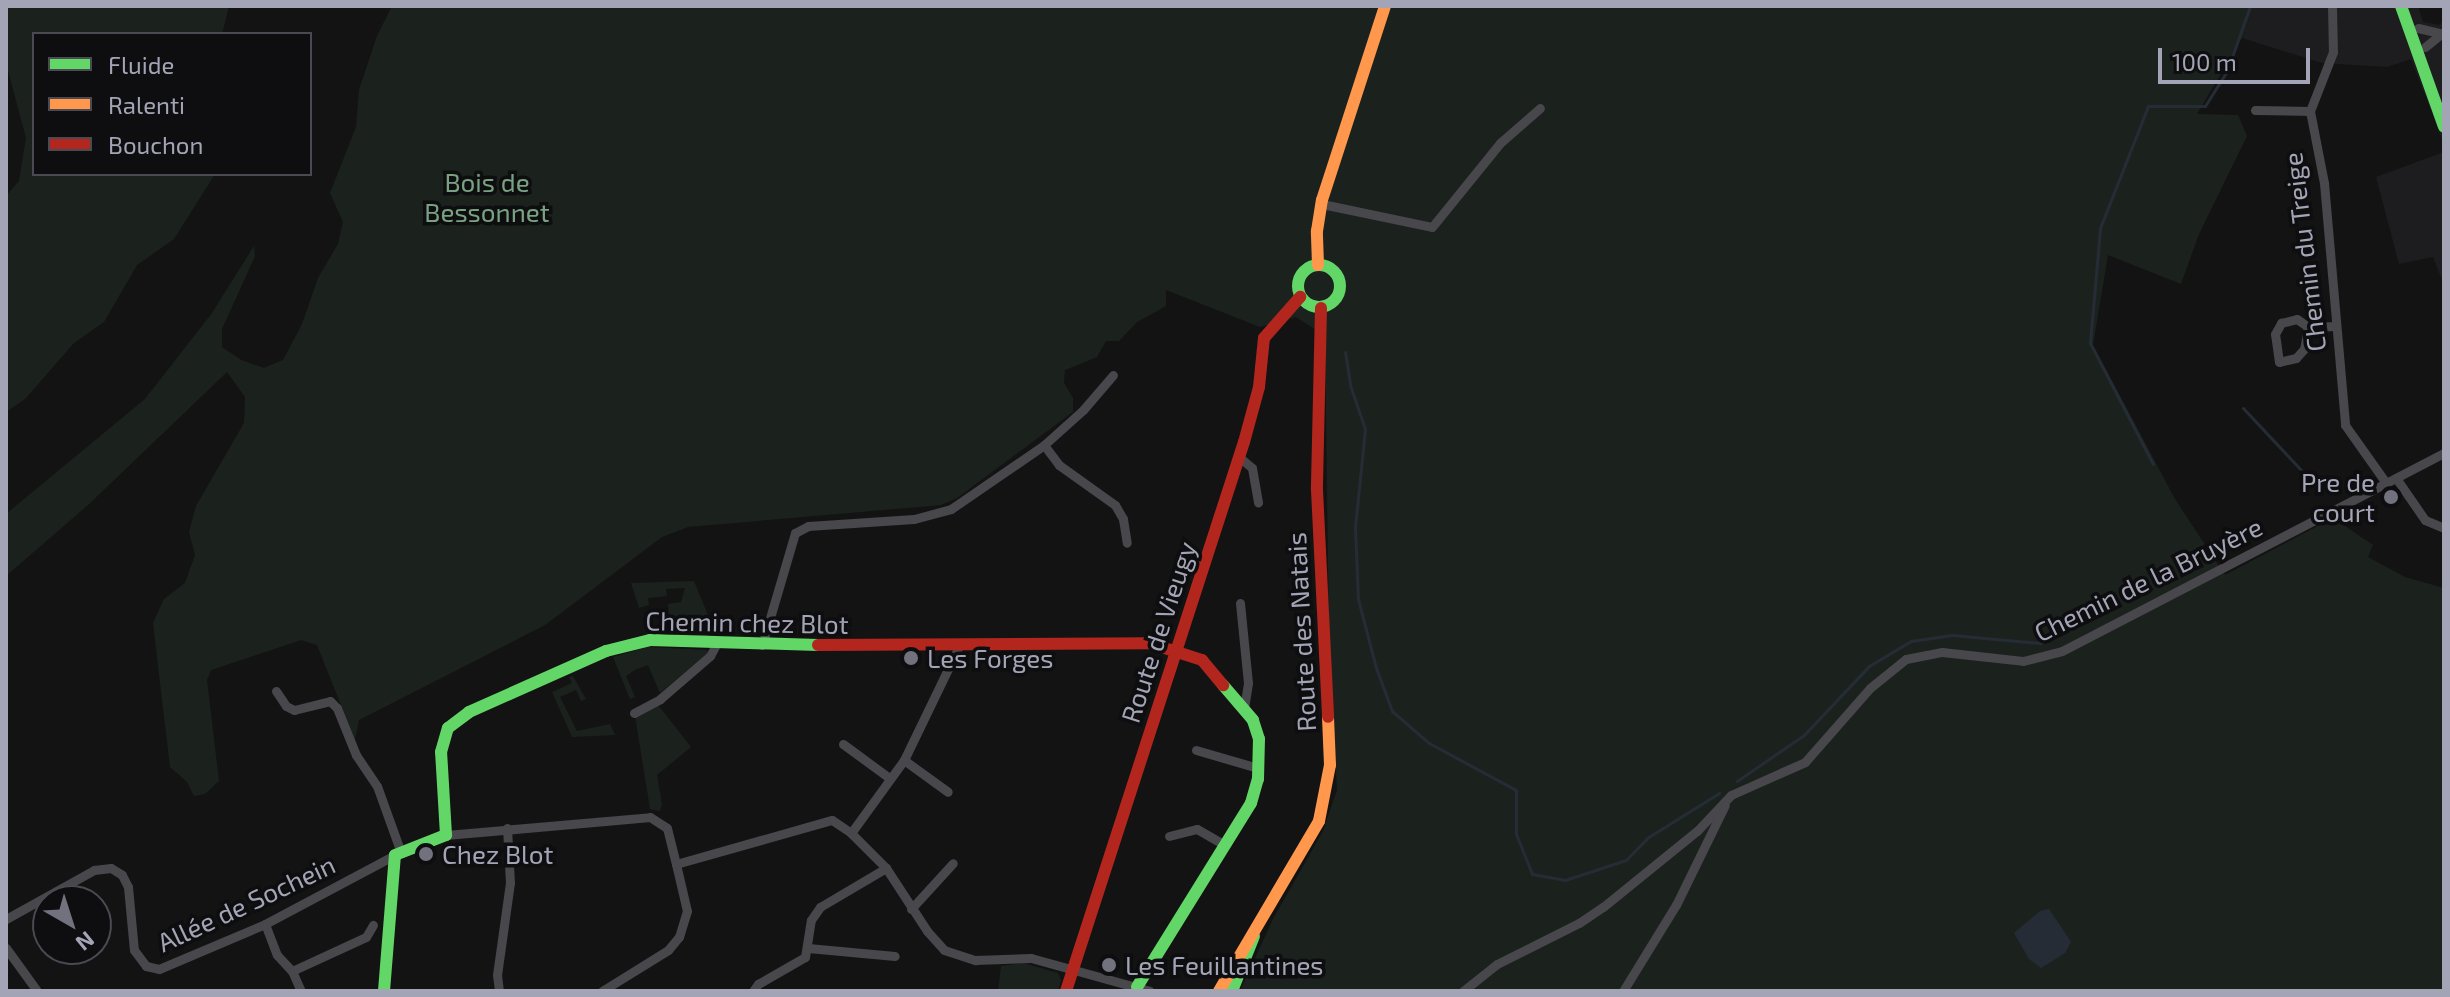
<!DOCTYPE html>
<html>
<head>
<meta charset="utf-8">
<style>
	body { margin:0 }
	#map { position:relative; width:2450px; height:997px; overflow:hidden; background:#131313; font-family:"Exo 2",sans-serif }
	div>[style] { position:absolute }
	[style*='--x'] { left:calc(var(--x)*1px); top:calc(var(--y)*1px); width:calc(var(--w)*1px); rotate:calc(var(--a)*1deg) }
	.built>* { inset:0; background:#1d1d1f }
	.green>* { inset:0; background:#1b221d }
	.water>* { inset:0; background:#262c36 }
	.stream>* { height:3px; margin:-1.5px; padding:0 1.5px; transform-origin:1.5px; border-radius:1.5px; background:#262c36 }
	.street>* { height:9px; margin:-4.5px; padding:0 4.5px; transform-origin:4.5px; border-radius:4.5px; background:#47474c }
	.fast>* { height:12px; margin:-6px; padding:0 6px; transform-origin:6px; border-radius:6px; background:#63d668 }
	.fast>.ring { margin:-6px; padding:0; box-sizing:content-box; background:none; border:12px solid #63d668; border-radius:50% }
	.slow>* { height:12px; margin:-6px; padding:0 6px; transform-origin:6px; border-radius:6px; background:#ff974d }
	.jam>* { height:12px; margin:-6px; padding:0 6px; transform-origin:6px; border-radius:6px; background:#b3261e }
	.dots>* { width:22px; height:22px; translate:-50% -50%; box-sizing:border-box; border:4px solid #0e0d0f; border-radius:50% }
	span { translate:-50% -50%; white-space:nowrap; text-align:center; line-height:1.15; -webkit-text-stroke:7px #0e0d0f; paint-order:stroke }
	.park-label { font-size:26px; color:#78a282 }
	.street-label { font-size:26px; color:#a3a5b6 }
	.poi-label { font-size:26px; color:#a3a5b6 }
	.right { translate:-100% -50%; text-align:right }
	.left { translate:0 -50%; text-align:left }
	.frame { position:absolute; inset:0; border:8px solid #a3a5b6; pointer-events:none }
	.legend { position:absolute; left:32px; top:32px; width:280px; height:144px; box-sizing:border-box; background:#0e0d0f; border:2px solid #4a4a52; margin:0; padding:10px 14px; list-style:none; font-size:24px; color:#a3a5b6 }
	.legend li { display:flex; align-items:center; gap:16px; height:40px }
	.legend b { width:40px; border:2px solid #4a4a52 }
	.north { position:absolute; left:32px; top:885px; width:80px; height:80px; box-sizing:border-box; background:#0e0d0f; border:2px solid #4a4a52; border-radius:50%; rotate:141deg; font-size:22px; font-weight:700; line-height:32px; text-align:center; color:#a3a5b6 }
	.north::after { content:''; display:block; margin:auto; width:28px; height:36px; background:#71727d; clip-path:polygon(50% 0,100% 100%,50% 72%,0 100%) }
	.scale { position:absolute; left:2158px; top:48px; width:152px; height:36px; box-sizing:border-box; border:4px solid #a3a5b6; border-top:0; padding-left:10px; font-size:24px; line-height:28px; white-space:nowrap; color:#a3a5b6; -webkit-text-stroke:6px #0e0d0f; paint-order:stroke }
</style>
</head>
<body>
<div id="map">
	<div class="built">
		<i style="clip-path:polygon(2254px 6px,2418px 6px,2423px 22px,2440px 25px,2444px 18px,2444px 144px,2411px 59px,2387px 67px,2322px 63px,2242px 38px)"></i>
		<i style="clip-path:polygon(2444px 152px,2444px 285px,2433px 257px,2399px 264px,2376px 177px)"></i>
	</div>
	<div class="green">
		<i style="clip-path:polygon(6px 6px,229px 6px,222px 34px,34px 34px,34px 174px,215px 174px,174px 239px,137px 265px,104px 322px,74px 343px,25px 399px,6px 412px,6px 196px,19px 181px,26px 138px,6px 63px)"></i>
		<i style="clip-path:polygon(392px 6px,2254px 6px,2242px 38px,2197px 114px,2238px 115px,2247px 136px,2199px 234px,2181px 284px,2108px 255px,2093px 345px,2175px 499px,2225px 575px,2333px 518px,2373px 545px,2368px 557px,2405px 577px,2444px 588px,2444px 991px,1240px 991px,1273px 919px,1323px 831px,1337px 790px,1329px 638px,1325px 336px,1296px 317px,1260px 327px,1166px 290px,1166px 306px,1137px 322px,1119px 341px,1106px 341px,1097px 357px,1065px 370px,1064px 383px,1073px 398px,1073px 412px,957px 498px,941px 505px,688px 527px,662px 537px,545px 625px,359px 720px,355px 740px,317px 645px,301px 640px,211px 670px,207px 680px,219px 781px,205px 794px,194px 796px,187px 782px,170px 767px,153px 623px,164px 599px,185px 583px,195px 555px,189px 532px,196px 506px,244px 423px,245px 397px,227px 372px,88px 505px,6px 576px,6px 514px,145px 399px,212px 313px,254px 246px,255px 256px,222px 329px,222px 347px,241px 360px,264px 368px,283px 360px,302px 324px,318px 278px,338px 244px,343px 222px,330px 193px,356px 127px,359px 90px,377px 36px)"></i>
		<i style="clip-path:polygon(694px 581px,714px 630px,707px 637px,662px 632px,661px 619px,669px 618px,668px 604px,681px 602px,685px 588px,666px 589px,667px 596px,648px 598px,649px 605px,639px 608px,631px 583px)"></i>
		<i style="clip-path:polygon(648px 647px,707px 650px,708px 653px,660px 693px,648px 665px,635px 670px,626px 676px,635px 697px,630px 699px,613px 657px)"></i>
		<i style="clip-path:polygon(573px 676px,586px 699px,581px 701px,576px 690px,560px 697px,577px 731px,610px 724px,615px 735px,572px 737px,552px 692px,572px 683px,569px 677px)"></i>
		<i style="clip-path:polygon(658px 705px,691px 747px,657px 775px,662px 804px,660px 811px,650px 809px,635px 716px)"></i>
		<i style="clip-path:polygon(1023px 963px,1058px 973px,1061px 980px,1058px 991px,998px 991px,1001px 966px)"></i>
	</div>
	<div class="water">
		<i style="clip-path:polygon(2049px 909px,2071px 942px,2065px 953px,2041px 968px,2029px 959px,2014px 933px,2040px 911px)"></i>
	</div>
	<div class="stream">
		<i style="--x:1345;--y:352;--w:33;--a:81"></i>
		<i style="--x:1350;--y:385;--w:46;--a:71.2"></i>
		<i style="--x:1365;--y:429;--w:100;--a:95.8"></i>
		<i style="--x:1355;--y:528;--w:71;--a:87.6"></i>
		<i style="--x:1358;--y:599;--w:71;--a:75.4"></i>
		<i style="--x:1376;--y:668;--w:46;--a:69.6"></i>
		<i style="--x:1392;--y:711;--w:49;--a:40.9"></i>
		<i style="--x:1429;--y:743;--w:99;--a:28.4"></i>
		<i style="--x:1516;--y:790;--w:44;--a:90"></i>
		<i style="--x:1516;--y:834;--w:43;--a:68.2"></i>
		<i style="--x:1532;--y:874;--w:34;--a:10"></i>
		<i style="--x:1565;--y:880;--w:64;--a:-18.2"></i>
		<i style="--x:1626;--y:860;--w:30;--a:-46"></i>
		<i style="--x:1647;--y:838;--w:85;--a:-32"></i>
		<i style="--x:2243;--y:408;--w:107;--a:46.9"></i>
		<i style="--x:2153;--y:464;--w:136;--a:-117.5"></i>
		<i style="--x:2090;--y:343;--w:115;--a:-85"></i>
		<i style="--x:2100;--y:228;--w:131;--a:-68.5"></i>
		<i style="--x:2148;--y:106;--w:57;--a:0"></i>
		<i style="--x:2205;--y:106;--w:41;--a:-57.8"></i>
		<i style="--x:2227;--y:71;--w:69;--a:-70.5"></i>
		<i style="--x:1737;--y:781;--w:81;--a:-34.5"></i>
		<i style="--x:1804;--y:735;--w:95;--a:-46.7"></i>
		<i style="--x:1869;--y:666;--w:49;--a:-30.8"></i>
		<i style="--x:1911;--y:641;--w:41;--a:-8.3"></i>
		<i style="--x:1952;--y:635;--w:88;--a:5.2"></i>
		<i style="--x:2040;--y:643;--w:68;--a:-25.1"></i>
	</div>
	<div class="street">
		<i style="--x:2332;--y:6;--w:46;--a:88.8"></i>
		<i style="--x:2333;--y:52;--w:63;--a:111.3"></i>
		<i style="--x:2310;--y:111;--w:73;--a:79"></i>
		<i style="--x:2324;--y:183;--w:243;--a:85"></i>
		<i style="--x:2345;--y:425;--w:71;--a:54.7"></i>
		<i style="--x:2418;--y:28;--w:27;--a:13"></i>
		<i style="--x:2425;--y:47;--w:21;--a:-39"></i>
		<i style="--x:2255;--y:110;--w:55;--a:1"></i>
		<i style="--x:1322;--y:204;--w:112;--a:11.8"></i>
		<i style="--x:1432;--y:227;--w:108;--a:-51"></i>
		<i style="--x:1500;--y:143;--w:53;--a:-41.2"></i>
		<i style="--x:2308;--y:327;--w:22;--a:100"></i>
		<i style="--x:2304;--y:349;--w:12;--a:132"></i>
		<i style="--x:2296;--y:358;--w:17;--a:167"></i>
		<i style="--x:2279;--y:362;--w:28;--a:-98"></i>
		<i style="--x:2275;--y:334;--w:13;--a:-61"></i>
		<i style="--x:2281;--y:323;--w:16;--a:-14"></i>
		<i style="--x:2297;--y:319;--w:14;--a:36"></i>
		<i style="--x:2308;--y:327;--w:28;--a:-2"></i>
		<i style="--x:1044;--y:445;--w:25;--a:53"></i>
		<i style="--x:1059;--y:465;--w:69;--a:35.5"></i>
		<i style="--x:1115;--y:505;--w:16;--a:60"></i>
		<i style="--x:1123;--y:519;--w:24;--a:81"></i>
		<i style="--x:1239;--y:457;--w:17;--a:40"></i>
		<i style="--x:1252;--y:468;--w:35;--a:80"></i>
		<i style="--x:2396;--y:478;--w:51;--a:55.4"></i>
		<i style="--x:2425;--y:520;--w:21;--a:23"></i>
		<i style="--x:1240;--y:603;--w:80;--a:84.3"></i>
		<i style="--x:1248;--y:683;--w:25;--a:99"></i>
		<i style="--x:762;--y:645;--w:117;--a:-73.6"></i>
		<i style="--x:795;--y:533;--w:15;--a:-28"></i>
		<i style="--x:808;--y:526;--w:106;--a:-3.8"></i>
		<i style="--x:914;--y:519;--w:38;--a:-15"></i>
		<i style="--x:951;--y:509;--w:113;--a:-34.5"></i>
		<i style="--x:1044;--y:445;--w:52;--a:-41.9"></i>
		<i style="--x:1083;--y:410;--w:46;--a:-49.4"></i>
		<i style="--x:276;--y:691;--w:18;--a:56"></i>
		<i style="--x:286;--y:706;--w:9;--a:27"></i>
		<i style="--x:294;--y:710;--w:37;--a:-14"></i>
		<i style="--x:330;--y:701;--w:10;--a:45"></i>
		<i style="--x:337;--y:708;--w:51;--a:68"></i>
		<i style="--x:356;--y:755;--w:37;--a:56"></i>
		<i style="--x:377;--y:786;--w:68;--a:70.2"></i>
		<i style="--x:634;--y:713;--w:30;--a:-28"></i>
		<i style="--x:660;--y:699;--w:66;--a:-40.7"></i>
		<i style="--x:710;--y:656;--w:15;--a:-62"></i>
		<i style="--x:843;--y:744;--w:56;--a:36.3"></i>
		<i style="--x:1196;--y:750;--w:65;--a:16.2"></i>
		<i style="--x:904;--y:760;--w:54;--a:36"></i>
		<i style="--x:851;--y:833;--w:90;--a:-54"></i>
		<i style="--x:904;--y:760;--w:127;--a:-64.2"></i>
		<i style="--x:446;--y:835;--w:205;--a:-5"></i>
		<i style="--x:650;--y:817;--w:20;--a:33"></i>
		<i style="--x:667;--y:828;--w:37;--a:76"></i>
		<i style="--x:676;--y:864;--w:162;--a:-15.8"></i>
		<i style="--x:832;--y:820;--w:23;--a:34"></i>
		<i style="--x:851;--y:833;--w:49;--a:45"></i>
		<i style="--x:886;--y:868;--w:75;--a:56.9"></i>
		<i style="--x:927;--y:931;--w:25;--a:48"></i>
		<i style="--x:944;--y:950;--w:33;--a:18"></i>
		<i style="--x:975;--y:960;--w:56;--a:-2"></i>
		<i style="--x:1031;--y:958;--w:123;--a:15.5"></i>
		<i style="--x:1169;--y:836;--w:29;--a:-14"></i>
		<i style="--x:1197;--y:829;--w:32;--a:30"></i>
		<i style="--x:911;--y:909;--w:62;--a:-47.6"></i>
		<i style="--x:6;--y:919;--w:101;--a:-29.1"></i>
		<i style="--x:94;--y:870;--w:17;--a:-7"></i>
		<i style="--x:111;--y:868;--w:13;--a:32"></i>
		<i style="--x:122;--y:875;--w:13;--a:63"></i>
		<i style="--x:128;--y:887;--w:63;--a:84.6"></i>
		<i style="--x:134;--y:950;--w:20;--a:53"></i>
		<i style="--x:146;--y:966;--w:13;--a:13"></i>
		<i style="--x:159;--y:969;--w:115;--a:-23"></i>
		<i style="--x:265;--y:924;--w:147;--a:-28"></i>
		<i style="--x:265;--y:924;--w:33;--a:69"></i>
		<i style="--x:277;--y:955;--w:22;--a:47"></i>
		<i style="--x:292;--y:971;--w:22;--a:66"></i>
		<i style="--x:6;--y:948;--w:53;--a:54.2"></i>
		<i style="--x:808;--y:948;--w:87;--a:5.3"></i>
		<i style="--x:292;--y:971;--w:81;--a:-24.7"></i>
		<i style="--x:366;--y:937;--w:14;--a:-60"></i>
		<i style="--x:499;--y:991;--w:16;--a:-97"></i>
		<i style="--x:497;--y:975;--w:93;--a:-82"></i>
		<i style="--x:510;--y:883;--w:55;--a:-93.1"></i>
		<i style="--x:602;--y:991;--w:78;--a:-31.8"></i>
		<i style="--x:668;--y:950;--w:17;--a:-50"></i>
		<i style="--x:679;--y:937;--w:27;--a:-73"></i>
		<i style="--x:687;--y:911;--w:48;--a:-103.2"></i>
		<i style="--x:753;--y:991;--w:9;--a:-54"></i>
		<i style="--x:758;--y:984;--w:54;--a:-29.9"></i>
		<i style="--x:805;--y:957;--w:37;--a:-81"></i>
		<i style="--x:811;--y:920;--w:16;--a:-55"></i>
		<i style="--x:820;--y:907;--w:77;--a:-30.6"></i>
		<i style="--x:1463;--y:991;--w:43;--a:-38.5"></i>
		<i style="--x:1497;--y:964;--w:92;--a:-26.6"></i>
		<i style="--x:1579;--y:923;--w:29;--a:-34"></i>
		<i style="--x:1603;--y:907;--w:121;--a:-39"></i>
		<i style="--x:1697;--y:831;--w:50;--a:-46.6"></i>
		<i style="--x:1731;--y:795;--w:81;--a:-24"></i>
		<i style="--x:1805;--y:762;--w:98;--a:-48.7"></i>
		<i style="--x:1870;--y:688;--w:46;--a:-38.9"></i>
		<i style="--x:1906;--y:659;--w:37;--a:-11"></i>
		<i style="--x:1942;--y:652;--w:81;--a:6.3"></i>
		<i style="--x:2023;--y:661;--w:40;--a:-14.4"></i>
		<i style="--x:2062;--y:651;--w:430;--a:-27.4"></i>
		<i style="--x:1623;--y:991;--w:101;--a:-58.4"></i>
		<i style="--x:1676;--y:905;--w:111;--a:-63.9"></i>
	</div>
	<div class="fast">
		<i style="--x:2401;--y:6;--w:128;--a:70.4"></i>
		<i class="ring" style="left:1298px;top:265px;width:30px;height:30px"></i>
		<i style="--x:1137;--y:987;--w:216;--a:-58.2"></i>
		<i style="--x:1251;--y:803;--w:25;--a:-74"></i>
		<i style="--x:1258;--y:779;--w:40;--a:-88.6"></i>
		<i style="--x:1259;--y:739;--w:20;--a:-108"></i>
		<i style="--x:1253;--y:720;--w:46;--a:-130.6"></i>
		<i style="--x:384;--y:991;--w:136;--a:-85.4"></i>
		<i style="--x:395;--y:855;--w:55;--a:-21.4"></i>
		<i style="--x:446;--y:835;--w:83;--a:-93.4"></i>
		<i style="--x:441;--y:752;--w:25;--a:-74"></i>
		<i style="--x:448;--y:728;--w:26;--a:-37"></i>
		<i style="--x:469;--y:712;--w:150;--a:-24"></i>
		<i style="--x:606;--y:651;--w:45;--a:-14"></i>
		<i style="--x:650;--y:640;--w:168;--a:1.7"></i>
		<i style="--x:1232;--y:991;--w:59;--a:-68.2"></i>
	</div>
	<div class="slow">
		<i style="--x:1318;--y:265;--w:34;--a:-92"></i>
		<i style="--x:1317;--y:231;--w:31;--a:-81"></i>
		<i style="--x:1322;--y:200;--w:204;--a:-72"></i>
		<i style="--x:1219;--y:991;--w:197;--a:-59.5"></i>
		<i style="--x:1319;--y:821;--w:57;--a:-78.9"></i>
		<i style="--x:1330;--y:765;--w:48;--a:-92.4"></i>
	</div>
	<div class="jam">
		<i style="--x:1321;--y:308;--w:182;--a:91.3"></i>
		<i style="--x:1317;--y:490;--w:227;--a:87.2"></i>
		<i style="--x:818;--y:645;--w:331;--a:-0.3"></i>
		<i style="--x:1149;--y:643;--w:56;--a:17.8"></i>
		<i style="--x:1202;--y:660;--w:33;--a:50"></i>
		<i style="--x:1066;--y:991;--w:577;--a:-72.04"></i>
		<i style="--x:1244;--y:442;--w:57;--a:-74.7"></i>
		<i style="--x:1259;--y:387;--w:49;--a:-84.2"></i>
		<i style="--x:1264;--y:338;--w:55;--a:-48.7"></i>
	</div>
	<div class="dots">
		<i style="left:2391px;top:497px;background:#71727d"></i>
		<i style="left:911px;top:658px;background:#71727d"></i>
		<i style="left:426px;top:854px;background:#71727d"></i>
		<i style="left:1109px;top:965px;background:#71727d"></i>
	</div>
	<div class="park-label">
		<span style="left:487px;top:197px">Bois de<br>Bessonnet</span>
	</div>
	<div class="street-label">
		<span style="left:2304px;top:252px;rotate:-97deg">Chemin du Treige</span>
		<span style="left:2148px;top:579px;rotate:-26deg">Chemin de la Bruyère</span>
		<span style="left:747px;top:622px;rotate:1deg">Chemin chez Blot</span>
		<span style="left:1158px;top:632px;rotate:-72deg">Route de Vieugy</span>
		<span style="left:1301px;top:632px;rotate:-93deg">Route des Natais</span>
		<span style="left:246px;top:903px;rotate:-25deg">Allée de Sochein</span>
	</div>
	<div class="poi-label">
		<span class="right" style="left:2375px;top:497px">Pre de<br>court</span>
		<span class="left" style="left:927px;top:658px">Les Forges</span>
		<span class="left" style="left:442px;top:854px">Chez Blot</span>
		<span class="left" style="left:1125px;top:965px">Les Feuillantines</span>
	</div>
	<div class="frame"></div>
	<ul class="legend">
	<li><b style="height:10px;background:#63d668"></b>Fluide</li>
	<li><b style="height:10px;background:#ff974d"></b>Ralenti</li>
	<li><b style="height:10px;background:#b3261e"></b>Bouchon</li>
	</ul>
	<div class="north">N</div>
	<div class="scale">100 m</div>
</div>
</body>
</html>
